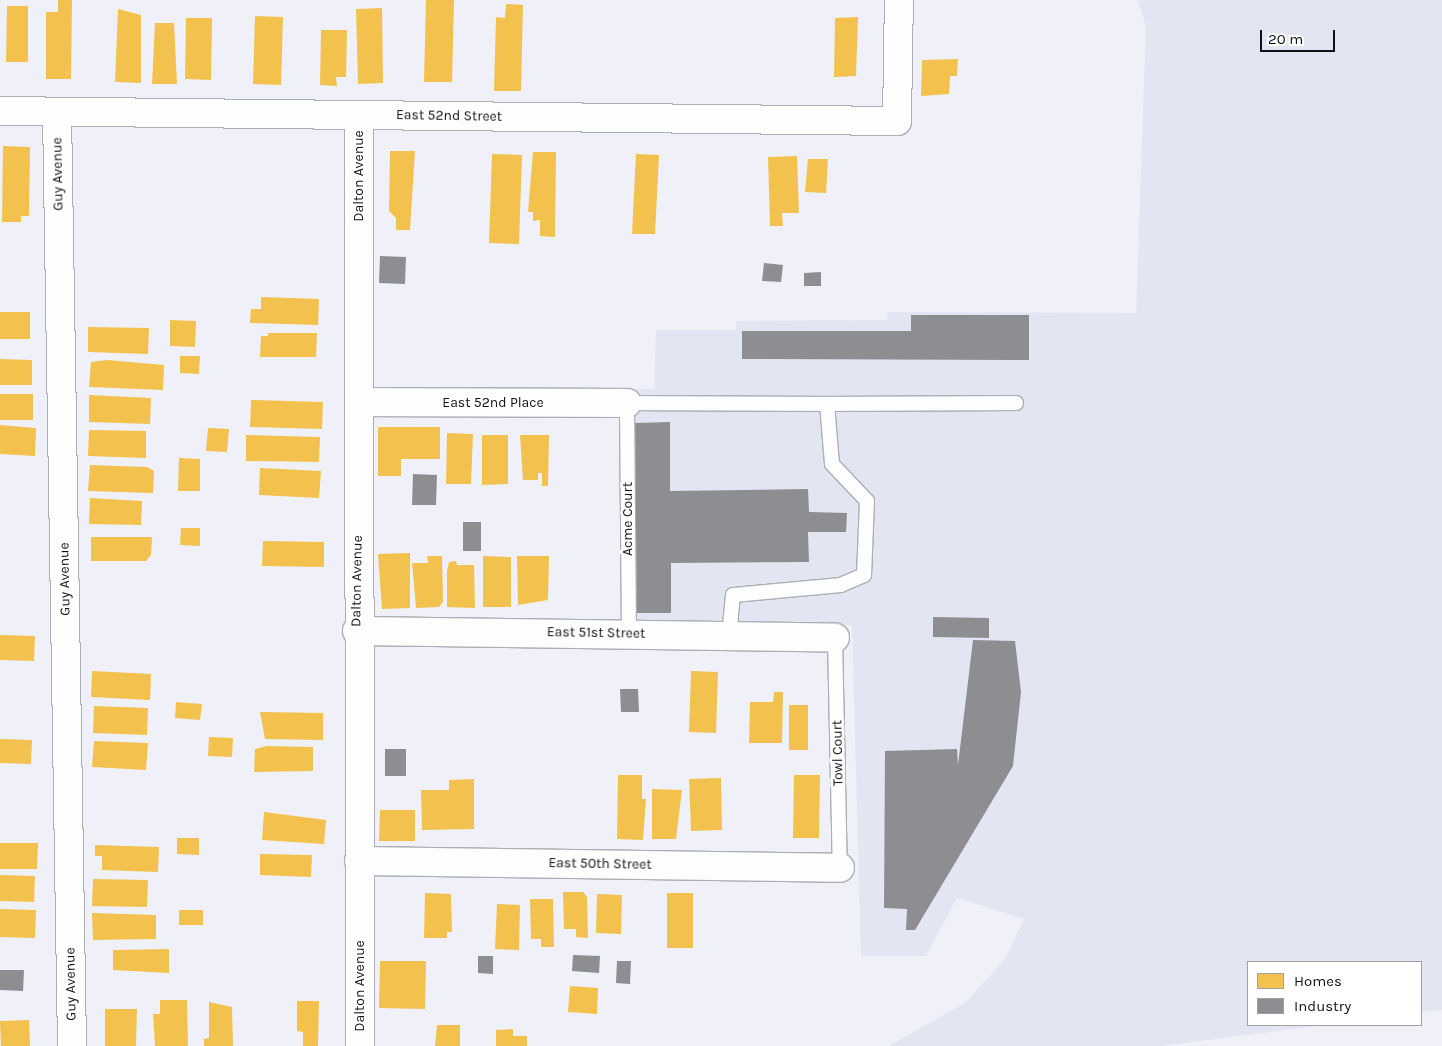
<!DOCTYPE html>
<html>
<head>
<meta charset="utf-8">
<style>
	body { margin:0 }
	#map { position:relative; width:1442px; height:1046px; overflow:hidden; background:#f0f1f8; font-family:Karla,sans-serif }
	div>[style] { position:absolute }
	[style*='--x'] { left:calc(var(--x)*1px); top:calc(var(--y)*1px); width:calc(var(--w)*1px); rotate:calc(var(--a)*1deg) }
	.built>* { inset:0; background:#e3e5f2 }
	.homes>* { inset:0; background:#f2c14e }
	.industry>* { inset:0; background:#8d8d92 }
	.roads { filter:drop-shadow(1px 0 #adaeb3) drop-shadow(-1px 0 #adaeb3) drop-shadow(0 1px #adaeb3) drop-shadow(0 -1px #adaeb3) }
	.lane>* { height:14px; margin:-7px; padding:0 7px; transform-origin:7px; border-radius:7px; background:#fdfdfe }
	.street>* { height:28px; margin:-14px; padding:0 14px; transform-origin:14px; border-radius:14px; background:#fdfdfe }
	span { translate:-50% -50%; white-space:nowrap; text-align:center; line-height:1.15; -webkit-text-stroke:5px #fff; paint-order:stroke }
	.street-label { font-size:14px; color:#111215 }
	.legend { position:absolute; left:1247px; top:961px; width:175px; height:65px; box-sizing:border-box; background:#fff; border:1px solid #a0a0a1; margin:0; padding:6px 9px; list-style:none; font-size:15px; color:#111215 }
	.legend li { display:flex; align-items:center; gap:10px; height:25px }
	.legend b { width:25px; border:1px solid #a0a0a1 }
	.scale { position:absolute; left:1260px; top:30px; width:75px; height:22px; box-sizing:border-box; border:2px solid #111215; border-top:0; padding-left:6px; font-size:15px; line-height:18px; white-space:nowrap; color:#111215; -webkit-text-stroke:4px #fff; paint-order:stroke }
</style>
</head>
<body>
<div id="map">
	<div class="built">
		<i style="clip-path:polygon(1138px 0,1442px 0,1442px 1010px,1421px 1012px,1421px 962px,1248px 962px,1248px 1025px,1324px 1025px,1161px 1046px,889px 1046px,965px 1003px,1005px 959px,1024px 919px,957px 898px,926px 956px,861px 956px,852px 625px,633px 622px,633px 389px,654px 389px,656px 330px,736px 330px,736px 321px,887px 320px,888px 312px,1136px 313px,1146px 27px)"></i>
	</div>
	<div class="homes">
		<i style="clip-path:polygon(58px 0,72px 0,71px 79px,46px 79px,46px 12px,58px 12px)"></i>
		<i style="clip-path:polygon(426px 0,454px 0,452px 82px,424px 82px)"></i>
		<i style="clip-path:polygon(506px 4px,523px 5px,521px 91px,494px 91px,496px 17px,505px 18px)"></i>
		<i style="clip-path:polygon(7px 6px,28px 6px,28px 62px,6px 62px)"></i>
		<i style="clip-path:polygon(382px 8px,383px 83px,358px 84px,356px 9px)"></i>
		<i style="clip-path:polygon(118px 9px,141px 15px,141px 83px,115px 82px)"></i>
		<i style="clip-path:polygon(255px 16px,283px 17px,281px 85px,253px 84px)"></i>
		<i style="clip-path:polygon(858px 17px,856px 76px,834px 77px,835px 18px)"></i>
		<i style="clip-path:polygon(186px 18px,212px 18px,211px 80px,185px 79px)"></i>
		<i style="clip-path:polygon(155px 23px,174px 23px,177px 84px,152px 84px)"></i>
		<i style="clip-path:polygon(321px 30px,347px 30px,346px 77px,336px 77px,337px 86px,320px 85px)"></i>
		<i style="clip-path:polygon(958px 59px,957px 76px,950px 76px,949px 94px,921px 96px,922px 60px)"></i>
		<i style="clip-path:polygon(3px 146px,30px 147px,29px 216px,21px 216px,21px 222px,2px 222px)"></i>
		<i style="clip-path:polygon(390px 151px,415px 151px,410px 230px,396px 230px,396px 218px,389px 211px)"></i>
		<i style="clip-path:polygon(533px 152px,556px 152px,555px 237px,540px 236px,540px 220px,533px 221px,533px 212px,528px 212px)"></i>
		<i style="clip-path:polygon(492px 154px,522px 155px,519px 244px,489px 243px)"></i>
		<i style="clip-path:polygon(636px 154px,659px 155px,655px 234px,632px 234px)"></i>
		<i style="clip-path:polygon(797px 156px,799px 213px,782px 213px,783px 226px,770px 226px,768px 157px)"></i>
		<i style="clip-path:polygon(808px 159px,828px 159px,826px 193px,805px 192px)"></i>
		<i style="clip-path:polygon(261px 297px,319px 299px,318px 325px,250px 323px,251px 309px,261px 309px)"></i>
		<i style="clip-path:polygon(0 312px,30px 312px,30px 339px,0 339px)"></i>
		<i style="clip-path:polygon(170px 320px,196px 321px,195px 347px,170px 346px)"></i>
		<i style="clip-path:polygon(88px 327px,149px 328px,148px 354px,88px 352px)"></i>
		<i style="clip-path:polygon(268px 333px,317px 333px,316px 357px,260px 357px,261px 336px,268px 336px)"></i>
		<i style="clip-path:polygon(180px 356px,200px 356px,199px 374px,180px 373px)"></i>
		<i style="clip-path:polygon(0 359px,32px 360px,32px 385px,0 385px)"></i>
		<i style="clip-path:polygon(107px 360px,164px 365px,163px 390px,89px 387px,91px 362px)"></i>
		<i style="clip-path:polygon(0 394px,33px 394px,33px 420px,0 420px)"></i>
		<i style="clip-path:polygon(89px 395px,151px 398px,150px 424px,89px 422px)"></i>
		<i style="clip-path:polygon(251px 400px,323px 402px,322px 429px,250px 427px)"></i>
		<i style="clip-path:polygon(0 425px,36px 428px,35px 456px,0 454px)"></i>
		<i style="clip-path:polygon(378px 427px,440px 427px,440px 459px,401px 459px,401px 476px,378px 476px)"></i>
		<i style="clip-path:polygon(208px 428px,229px 429px,227px 452px,206px 451px)"></i>
		<i style="clip-path:polygon(89px 430px,146px 431px,146px 458px,88px 456px)"></i>
		<i style="clip-path:polygon(447px 433px,473px 434px,471px 484px,446px 484px)"></i>
		<i style="clip-path:polygon(246px 435px,320px 437px,319px 462px,246px 461px)"></i>
		<i style="clip-path:polygon(482px 435px,508px 435px,508px 484px,482px 485px)"></i>
		<i style="clip-path:polygon(520px 435px,549px 435px,548px 486px,542px 486px,542px 473px,538px 473px,538px 480px,523px 480px)"></i>
		<i style="clip-path:polygon(179px 458px,200px 459px,200px 491px,178px 491px)"></i>
		<i style="clip-path:polygon(90px 465px,147px 467px,154px 471px,153px 493px,88px 491px)"></i>
		<i style="clip-path:polygon(260px 468px,321px 471px,319px 498px,259px 495px)"></i>
		<i style="clip-path:polygon(90px 498px,142px 501px,141px 525px,89px 524px)"></i>
		<i style="clip-path:polygon(181px 528px,200px 528px,200px 546px,180px 545px)"></i>
		<i style="clip-path:polygon(91px 537px,152px 537px,151px 555px,146px 561px,91px 561px)"></i>
		<i style="clip-path:polygon(263px 541px,324px 542px,324px 567px,262px 566px)"></i>
		<i style="clip-path:polygon(410px 553px,410px 608px,382px 609px,378px 554px)"></i>
		<i style="clip-path:polygon(427px 556px,442px 556px,443px 602px,439px 607px,416px 608px,412px 563px,428px 563px)"></i>
		<i style="clip-path:polygon(483px 556px,511px 557px,511px 607px,483px 607px)"></i>
		<i style="clip-path:polygon(517px 556px,549px 556px,548px 600px,518px 605px)"></i>
		<i style="clip-path:polygon(456px 561px,457px 565px,474px 565px,475px 608px,447px 607px,447px 571px,449px 562px)"></i>
		<i style="clip-path:polygon(0 635px,35px 636px,34px 661px,0 660px)"></i>
		<i style="clip-path:polygon(92px 671px,151px 674px,150px 700px,91px 697px)"></i>
		<i style="clip-path:polygon(691px 671px,718px 672px,716px 733px,689px 732px)"></i>
		<i style="clip-path:polygon(774px 692px,783px 692px,782px 743px,749px 743px,750px 702px,773px 702px)"></i>
		<i style="clip-path:polygon(176px 702px,202px 704px,200px 720px,175px 718px)"></i>
		<i style="clip-path:polygon(789px 705px,808px 705px,808px 750px,789px 750px)"></i>
		<i style="clip-path:polygon(94px 706px,148px 708px,147px 735px,93px 733px)"></i>
		<i style="clip-path:polygon(260px 712px,323px 713px,323px 740px,265px 739px)"></i>
		<i style="clip-path:polygon(209px 737px,233px 738px,232px 757px,208px 756px)"></i>
		<i style="clip-path:polygon(0 739px,32px 740px,31px 764px,0 763px)"></i>
		<i style="clip-path:polygon(94px 741px,148px 743px,146px 770px,92px 767px)"></i>
		<i style="clip-path:polygon(267px 746px,313px 747px,313px 771px,254px 772px,255px 749px)"></i>
		<i style="clip-path:polygon(618px 775px,642px 775px,642px 799px,646px 799px,643px 840px,617px 839px)"></i>
		<i style="clip-path:polygon(794px 775px,820px 775px,819px 838px,793px 838px)"></i>
		<i style="clip-path:polygon(721px 778px,722px 830px,691px 831px,689px 779px)"></i>
		<i style="clip-path:polygon(474px 779px,474px 829px,422px 830px,421px 790px,449px 790px,449px 780px)"></i>
		<i style="clip-path:polygon(652px 789px,682px 790px,676px 839px,652px 839px)"></i>
		<i style="clip-path:polygon(380px 810px,415px 810px,415px 841px,379px 841px)"></i>
		<i style="clip-path:polygon(264px 812px,326px 820px,324px 844px,262px 840px)"></i>
		<i style="clip-path:polygon(177px 838px,199px 838px,199px 855px,177px 854px)"></i>
		<i style="clip-path:polygon(0 843px,38px 843px,37px 869px,0 869px)"></i>
		<i style="clip-path:polygon(95px 845px,159px 847px,158px 872px,102px 870px,102px 856px,95px 856px)"></i>
		<i style="clip-path:polygon(260px 854px,312px 855px,311px 877px,260px 875px)"></i>
		<i style="clip-path:polygon(0 875px,35px 876px,34px 902px,0 901px)"></i>
		<i style="clip-path:polygon(93px 879px,148px 880px,147px 907px,92px 906px)"></i>
		<i style="clip-path:polygon(563px 892px,583px 892px,587px 897px,588px 938px,576px 937px,576px 929px,564px 929px)"></i>
		<i style="clip-path:polygon(425px 893px,451px 894px,452px 932px,447px 932px,447px 938px,424px 938px)"></i>
		<i style="clip-path:polygon(667px 893px,693px 893px,693px 948px,667px 948px)"></i>
		<i style="clip-path:polygon(597px 894px,622px 895px,621px 934px,596px 933px)"></i>
		<i style="clip-path:polygon(530px 899px,553px 899px,554px 947px,541px 947px,541px 939px,531px 939px)"></i>
		<i style="clip-path:polygon(497px 904px,520px 905px,519px 950px,495px 949px)"></i>
		<i style="clip-path:polygon(0 909px,36px 910px,35px 938px,0 937px)"></i>
		<i style="clip-path:polygon(179px 910px,203px 910px,203px 925px,179px 925px)"></i>
		<i style="clip-path:polygon(92px 913px,156px 915px,156px 939px,93px 940px)"></i>
		<i style="clip-path:polygon(169px 949px,169px 973px,113px 970px,113px 950px)"></i>
		<i style="clip-path:polygon(380px 961px,426px 961px,425px 1009px,379px 1008px)"></i>
		<i style="clip-path:polygon(570px 986px,598px 988px,597px 1014px,568px 1012px)"></i>
		<i style="clip-path:polygon(160px 1000px,187px 1000px,188px 1046px,155px 1046px,153px 1014px,160px 1014px)"></i>
		<i style="clip-path:polygon(297px 1001px,319px 1001px,318px 1046px,303px 1046px,303px 1032px,297px 1031px)"></i>
		<i style="clip-path:polygon(209px 1002px,232px 1007px,233px 1046px,204px 1046px,204px 1039px,209px 1038px)"></i>
		<i style="clip-path:polygon(105px 1009px,137px 1009px,136px 1046px,105px 1046px)"></i>
		<i style="clip-path:polygon(29px 1020px,30px 1046px,1px 1046px,0 1021px)"></i>
		<i style="clip-path:polygon(437px 1025px,460px 1025px,460px 1046px,435px 1046px)"></i>
		<i style="clip-path:polygon(513px 1029px,513px 1036px,527px 1036px,527px 1046px,496px 1046px,496px 1030px)"></i>
	</div>
	<div class="industry">
		<i style="clip-path:polygon(380px 256px,406px 257px,405px 284px,379px 283px)"></i>
		<i style="clip-path:polygon(764px 263px,783px 265px,781px 282px,762px 281px)"></i>
		<i style="clip-path:polygon(821px 272px,821px 286px,804px 286px,804px 273px)"></i>
		<i style="clip-path:polygon(911px 315px,1029px 315px,1029px 360px,742px 359px,742px 331px,911px 331px)"></i>
		<i style="clip-path:polygon(670px 422px,670px 491px,808px 489px,809px 512px,847px 513px,846px 532px,808px 532px,809px 562px,671px 563px,671px 613px,635px 613px,635px 423px)"></i>
		<i style="clip-path:polygon(413px 474px,437px 475px,436px 505px,412px 505px)"></i>
		<i style="clip-path:polygon(463px 522px,481px 522px,481px 551px,463px 551px)"></i>
		<i style="clip-path:polygon(933px 617px,989px 618px,989px 638px,933px 637px)"></i>
		<i style="clip-path:polygon(973px 640px,1015px 641px,1021px 692px,1013px 766px,915px 930px,906px 930px,907px 909px,884px 908px,885px 751px,957px 749px,958px 765px)"></i>
		<i style="clip-path:polygon(620px 689px,638px 689px,639px 712px,621px 712px)"></i>
		<i style="clip-path:polygon(385px 749px,406px 749px,406px 776px,385px 776px)"></i>
		<i style="clip-path:polygon(573px 955px,600px 956px,599px 973px,572px 971px)"></i>
		<i style="clip-path:polygon(478px 956px,493px 956px,493px 974px,478px 973px)"></i>
		<i style="clip-path:polygon(617px 961px,631px 961px,630px 984px,616px 983px)"></i>
		<i style="clip-path:polygon(0 970px,24px 970px,23px 991px,0 990px)"></i>
	</div>
	<div class="roads">
		<div class="lane">
			<i style="--x:827;--y:404;--w:189;--a:-0.3"></i>
			<i style="--x:629;--y:634;--w:231;--a:-90.5"></i>
			<i style="--x:627;--y:403;--w:200;--a:0.3"></i>
			<i style="--x:827;--y:404;--w:60;--a:85.2"></i>
			<i style="--x:832;--y:464;--w:51;--a:46.6"></i>
			<i style="--x:867;--y:501;--w:74;--a:92.3"></i>
			<i style="--x:864;--y:575;--w:25;--a:157"></i>
			<i style="--x:841;--y:585;--w:108;--a:174.7"></i>
			<i style="--x:733;--y:595;--w:41;--a:95.6"></i>
			<i style="--x:835;--y:638;--w:230;--a:88.8"></i>
		</div>
		<div class="street">
			<i style="--x:0;--y:111;--w:897;--a:0.64"></i>
			<i style="--x:897;--y:121;--w:121;--a:-89.1"></i>
			<i style="--x:57;--y:112;--w:934;--a:89.08"></i>
			<i style="--x:359;--y:115;--w:931;--a:89.94"></i>
			<i style="--x:359;--y:402;--w:268;--a:0.2"></i>
			<i style="--x:357;--y:631;--w:478;--a:0.8"></i>
			<i style="--x:359;--y:861;--w:481;--a:0.8"></i>
		</div>
	</div>
	<div class="street-label">
		<span style="left:449px;top:116px;rotate:1deg">East 52nd Street</span>
		<span style="left:58px;top:174px;rotate:-91deg">Guy Avenue</span>
		<span style="left:359px;top:176px;rotate:-90deg">Dalton Avenue</span>
		<span style="left:493px;top:403px">East 52nd Place</span>
		<span style="left:628px;top:519px;rotate:-90deg">Acme Court</span>
		<span style="left:65px;top:579px;rotate:-91deg">Guy Avenue</span>
		<span style="left:357px;top:581px;rotate:-89deg">Dalton Avenue</span>
		<span style="left:596px;top:633px;rotate:1deg">East 51st Street</span>
		<span style="left:838px;top:753px;rotate:-91deg">Towl Court</span>
		<span style="left:600px;top:864px;rotate:1deg">East 50th Street</span>
		<span style="left:71px;top:984px;rotate:-91deg">Guy Avenue</span>
		<span style="left:360px;top:986px;rotate:-90deg">Dalton Avenue</span>
	</div>
	<ul class="legend">
	<li><b style="height:14px;background:#f2c14e"></b>Homes</li>
	<li><b style="height:14px;background:#8d8d92"></b>Industry</li>
	</ul>
	<div class="scale">20 m</div>
</div>
</body>
</html>
